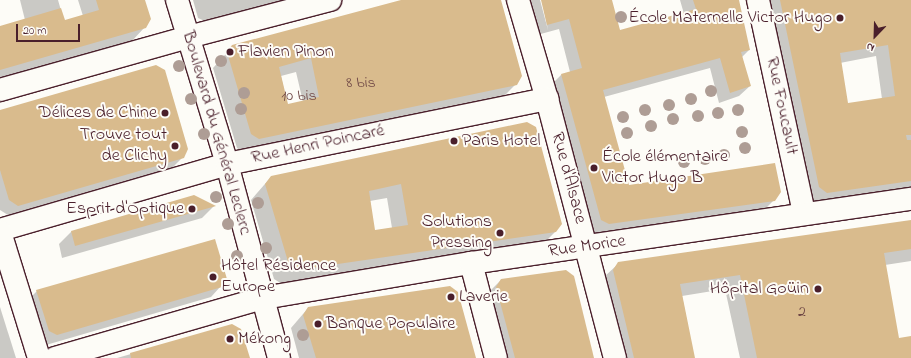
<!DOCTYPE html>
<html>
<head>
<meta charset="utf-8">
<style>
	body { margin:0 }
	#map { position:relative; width:911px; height:358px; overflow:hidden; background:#fdfcf7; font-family:"Indie Flower",sans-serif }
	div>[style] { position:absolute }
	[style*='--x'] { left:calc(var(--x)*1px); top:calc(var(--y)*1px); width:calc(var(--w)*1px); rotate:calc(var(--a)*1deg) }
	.shadow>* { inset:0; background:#0003 }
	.building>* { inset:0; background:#d9bb8d }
	.roads { filter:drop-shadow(1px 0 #4a1f2b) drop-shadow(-1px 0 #4a1f2b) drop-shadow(0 1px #4a1f2b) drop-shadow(0 -1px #4a1f2b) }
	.street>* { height:22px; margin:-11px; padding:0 11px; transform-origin:11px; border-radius:11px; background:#fdfcf7 }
	.secondary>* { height:22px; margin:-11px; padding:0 11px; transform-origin:11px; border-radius:11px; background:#fdfcf7 }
	.trees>* { width:12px; height:12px; margin:-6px; border-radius:50%; background:#ae9d95 }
	.dots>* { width:11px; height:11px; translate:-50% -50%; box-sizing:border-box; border:2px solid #fdfcf7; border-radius:50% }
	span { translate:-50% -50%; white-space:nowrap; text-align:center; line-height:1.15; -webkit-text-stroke:4px #fdfcf7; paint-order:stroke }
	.number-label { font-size:16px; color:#6e4644 }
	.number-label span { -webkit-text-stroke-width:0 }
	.poi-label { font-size:18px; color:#4a1f2b }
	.right { translate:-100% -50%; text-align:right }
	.left { translate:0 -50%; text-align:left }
	.street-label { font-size:18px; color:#4a1f2b }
	.north { position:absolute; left:855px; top:16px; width:40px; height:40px; -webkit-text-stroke:3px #fdfcf7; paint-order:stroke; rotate:203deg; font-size:11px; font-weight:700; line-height:16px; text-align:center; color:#4a1f2b }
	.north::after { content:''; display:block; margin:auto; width:14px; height:18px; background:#4a1f2b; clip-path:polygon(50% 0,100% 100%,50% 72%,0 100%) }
	.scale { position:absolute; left:16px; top:24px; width:64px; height:18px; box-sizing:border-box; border:2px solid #4a1f2b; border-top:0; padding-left:5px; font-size:12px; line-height:14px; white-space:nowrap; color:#4a1f2b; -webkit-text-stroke:3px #fdfcf7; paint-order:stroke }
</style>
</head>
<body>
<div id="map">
	<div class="shadow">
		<i style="clip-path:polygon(20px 0,58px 0,64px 21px,83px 16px,78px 0,144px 0,145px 27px,131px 42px,0 79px,0 27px,25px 20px)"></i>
		<i style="clip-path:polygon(193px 0,289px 0,207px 22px,198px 18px)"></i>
		<i style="clip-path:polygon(evenodd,405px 0,500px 0,516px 84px,501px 99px,244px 153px,237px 148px,213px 68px,233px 46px,405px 0,296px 72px,303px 102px,287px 105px,281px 76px,296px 72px)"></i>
		<i style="clip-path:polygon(527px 0,540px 0,548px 30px,542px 0,611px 0,620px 32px,684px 14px,680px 0,738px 0,749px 50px,742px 57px,750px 86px,739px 96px,719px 103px,710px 68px,604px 97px,628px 186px,774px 200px,763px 211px,597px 235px,590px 231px,551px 85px,561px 75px,570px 72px,559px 29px,537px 35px)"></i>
		<i style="clip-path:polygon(evenodd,766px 0,911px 0,911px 190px,815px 204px,807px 199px,766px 0,876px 56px,882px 99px,847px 104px,840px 63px,876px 56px)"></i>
		<i style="clip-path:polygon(0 111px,183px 157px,173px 167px,8px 215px,0 210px)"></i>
		<i style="clip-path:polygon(evenodd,527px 123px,555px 232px,540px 247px,282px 284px,274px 279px,251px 200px,271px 177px,527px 123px,387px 198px,392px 228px,374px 231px,370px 201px,387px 198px)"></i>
		<i style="clip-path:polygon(194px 196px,214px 206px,202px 218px,62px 258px,59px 244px,71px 232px)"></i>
		<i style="clip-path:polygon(911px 221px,911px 261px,885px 265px,898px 340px,911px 337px,911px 358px,740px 358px,725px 289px,682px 296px,694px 358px,616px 358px,603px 278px,619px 263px)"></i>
		<i style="clip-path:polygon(501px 280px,593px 358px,499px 358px,488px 293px)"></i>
		<i style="clip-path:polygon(221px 286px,211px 297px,46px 345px,26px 302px,37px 291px)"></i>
		<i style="clip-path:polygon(0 307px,16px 358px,0 358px)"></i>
		<i style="clip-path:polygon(309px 307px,475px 358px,299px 358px,291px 328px)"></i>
		<i style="clip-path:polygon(232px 325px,249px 358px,117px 358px)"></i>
	</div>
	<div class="building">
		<i style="clip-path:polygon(96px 0,145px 0,151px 19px,146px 28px,0 70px,0 26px,61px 8px,65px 20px,99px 10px)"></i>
		<i style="clip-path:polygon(evenodd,401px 0,501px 0,522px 76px,517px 85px,259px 139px,251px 134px,227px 52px,232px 45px,401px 0,311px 58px,319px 97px,288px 104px,279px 67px,311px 58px)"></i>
		<i style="clip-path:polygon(541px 0,612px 0,620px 30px,696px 9px,693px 0,739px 0,750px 50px,741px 52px,751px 86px,730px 93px,720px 58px,603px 90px,629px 185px,775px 163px,781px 192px,775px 201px,609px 224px,601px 220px,561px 74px,582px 68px,569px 19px,547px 25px)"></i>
		<i style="clip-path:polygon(evenodd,780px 0,911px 0,911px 135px,906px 135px,907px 140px,911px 140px,911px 181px,827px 193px,819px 187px,780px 0,888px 45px,895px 96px,848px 103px,840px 53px,888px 45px)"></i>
		<i style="clip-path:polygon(156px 65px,165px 70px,188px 149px,184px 158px,18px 206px,9px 200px,0 170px,0 110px)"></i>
		<i style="clip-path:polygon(evenodd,527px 122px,536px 127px,562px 224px,556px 232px,297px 270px,289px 265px,265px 184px,271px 176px,527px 122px,401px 184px,408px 225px,375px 230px,369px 191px,401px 184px)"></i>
		<i style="clip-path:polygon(194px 195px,216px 206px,75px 246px,71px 231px)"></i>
		<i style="clip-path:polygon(911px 220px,911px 249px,884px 253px,899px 338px,911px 336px,911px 358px,757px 358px,740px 275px,680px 284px,695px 358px,634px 358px,613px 270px,618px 262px)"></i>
		<i style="clip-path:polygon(215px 239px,227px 279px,222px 287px,57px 335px,49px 331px,36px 290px)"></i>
		<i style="clip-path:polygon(566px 270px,574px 276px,594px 358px,515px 358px,496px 287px,501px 279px)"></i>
		<i style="clip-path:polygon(450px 286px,458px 292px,476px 358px,316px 358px,303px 315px,308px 307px)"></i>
		<i style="clip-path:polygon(232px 324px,241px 329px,250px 358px,131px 358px,130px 353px)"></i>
	</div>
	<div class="roads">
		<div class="street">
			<i style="--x:518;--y:0;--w:103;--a:73.7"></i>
			<i style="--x:547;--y:99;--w:268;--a:75.3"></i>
			<i style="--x:758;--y:0;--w:218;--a:77.8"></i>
			<i style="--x:0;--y:90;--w:195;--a:-15.7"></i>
			<i style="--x:188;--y:37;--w:147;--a:-14.6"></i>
			<i style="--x:0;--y:230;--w:236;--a:-16.2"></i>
			<i style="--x:227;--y:164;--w:327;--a:-11.5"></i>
			<i style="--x:0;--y:232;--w:132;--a:72.8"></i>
			<i style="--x:471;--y:263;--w:98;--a:75.3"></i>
			<i style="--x:55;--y:358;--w:216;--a:-16.1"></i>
			<i style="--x:263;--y:298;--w:211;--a:-9.6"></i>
			<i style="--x:471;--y:263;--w:445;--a:-8.3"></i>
		</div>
		<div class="secondary">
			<i style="--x:177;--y:0;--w:171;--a:73"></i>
			<i style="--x:227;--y:164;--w:201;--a:75"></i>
		</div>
	</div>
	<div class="trees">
		<i style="left:621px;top:17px"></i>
		<i style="left:221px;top:61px"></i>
		<i style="left:179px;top:66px"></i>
		<i style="left:711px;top:91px"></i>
		<i style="left:244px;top:93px"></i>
		<i style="left:191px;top:99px"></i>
		<i style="left:691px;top:99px"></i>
		<i style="left:669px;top:105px"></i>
		<i style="left:241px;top:109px"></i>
		<i style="left:645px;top:110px"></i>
		<i style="left:738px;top:110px"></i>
		<i style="left:718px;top:113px"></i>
		<i style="left:698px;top:116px"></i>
		<i style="left:623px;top:117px"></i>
		<i style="left:673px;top:119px"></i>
		<i style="left:651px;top:126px"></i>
		<i style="left:742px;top:132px"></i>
		<i style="left:627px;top:133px"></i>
		<i style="left:204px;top:134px"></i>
		<i style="left:745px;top:148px"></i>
		<i style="left:724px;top:155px"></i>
		<i style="left:705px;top:159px"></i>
		<i style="left:684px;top:162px"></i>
		<i style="left:216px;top:197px"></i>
		<i style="left:258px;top:203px"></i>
		<i style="left:228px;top:224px"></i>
		<i style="left:266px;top:248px"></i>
		<i style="left:237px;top:256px"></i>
		<i style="left:303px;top:335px"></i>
	</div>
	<div class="dots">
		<i style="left:840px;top:18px;background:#4a1f2b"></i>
		<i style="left:230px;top:52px;background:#4a1f2b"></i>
		<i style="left:165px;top:113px;background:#4a1f2b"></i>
		<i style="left:454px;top:141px;background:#4a1f2b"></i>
		<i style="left:175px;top:146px;background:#4a1f2b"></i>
		<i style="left:594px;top:168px;background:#4a1f2b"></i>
		<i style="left:192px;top:209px;background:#4a1f2b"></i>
		<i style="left:500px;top:233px;background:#4a1f2b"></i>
		<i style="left:213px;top:277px;background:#4a1f2b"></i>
		<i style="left:818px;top:289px;background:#4a1f2b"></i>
		<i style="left:451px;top:297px;background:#4a1f2b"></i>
		<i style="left:318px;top:324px;background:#4a1f2b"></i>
		<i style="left:230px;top:339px;background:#4a1f2b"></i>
	</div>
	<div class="number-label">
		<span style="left:361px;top:83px">8 bis</span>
		<span style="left:299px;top:96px">10 bis</span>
		<span style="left:802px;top:312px">2</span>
	</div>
	<div class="poi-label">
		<span class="right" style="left:832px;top:18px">École Maternelle Victor Hugo</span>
		<span class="left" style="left:238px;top:52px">Flavien Pinon</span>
		<span class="right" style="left:157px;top:113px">Délices de Chine</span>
		<span class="right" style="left:167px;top:146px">Trouve tout<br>de Clichy</span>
		<span class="left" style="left:462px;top:141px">Paris Hotel</span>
		<span class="left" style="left:602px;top:168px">École élémentaire<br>Victor Hugo B</span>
		<span class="right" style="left:184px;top:209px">Esprit d'Optique</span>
		<span class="right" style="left:492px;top:233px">Solutions<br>Pressing</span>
		<span class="left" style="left:221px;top:277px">Hôtel Résidence<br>Europe</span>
		<span class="right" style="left:809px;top:289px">Hôpital Goüin</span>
		<span class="left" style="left:459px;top:297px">Laverie</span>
		<span class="left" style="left:326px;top:324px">Banque Populaire</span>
		<span class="left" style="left:238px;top:339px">Mékong</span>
	</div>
	<div class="street-label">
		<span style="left:781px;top:106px;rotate:78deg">Rue Foucault</span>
		<span style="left:216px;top:133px;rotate:74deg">Boulevard du Général Leclerc</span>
		<span style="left:318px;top:145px;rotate:-12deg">Rue Henri Poincaré</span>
		<span style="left:568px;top:178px;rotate:75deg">Rue d'Alsace</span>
		<span style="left:587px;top:247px;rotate:-8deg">Rue Morice</span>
	</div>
	<div class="north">N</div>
	<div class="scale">20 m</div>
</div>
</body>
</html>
